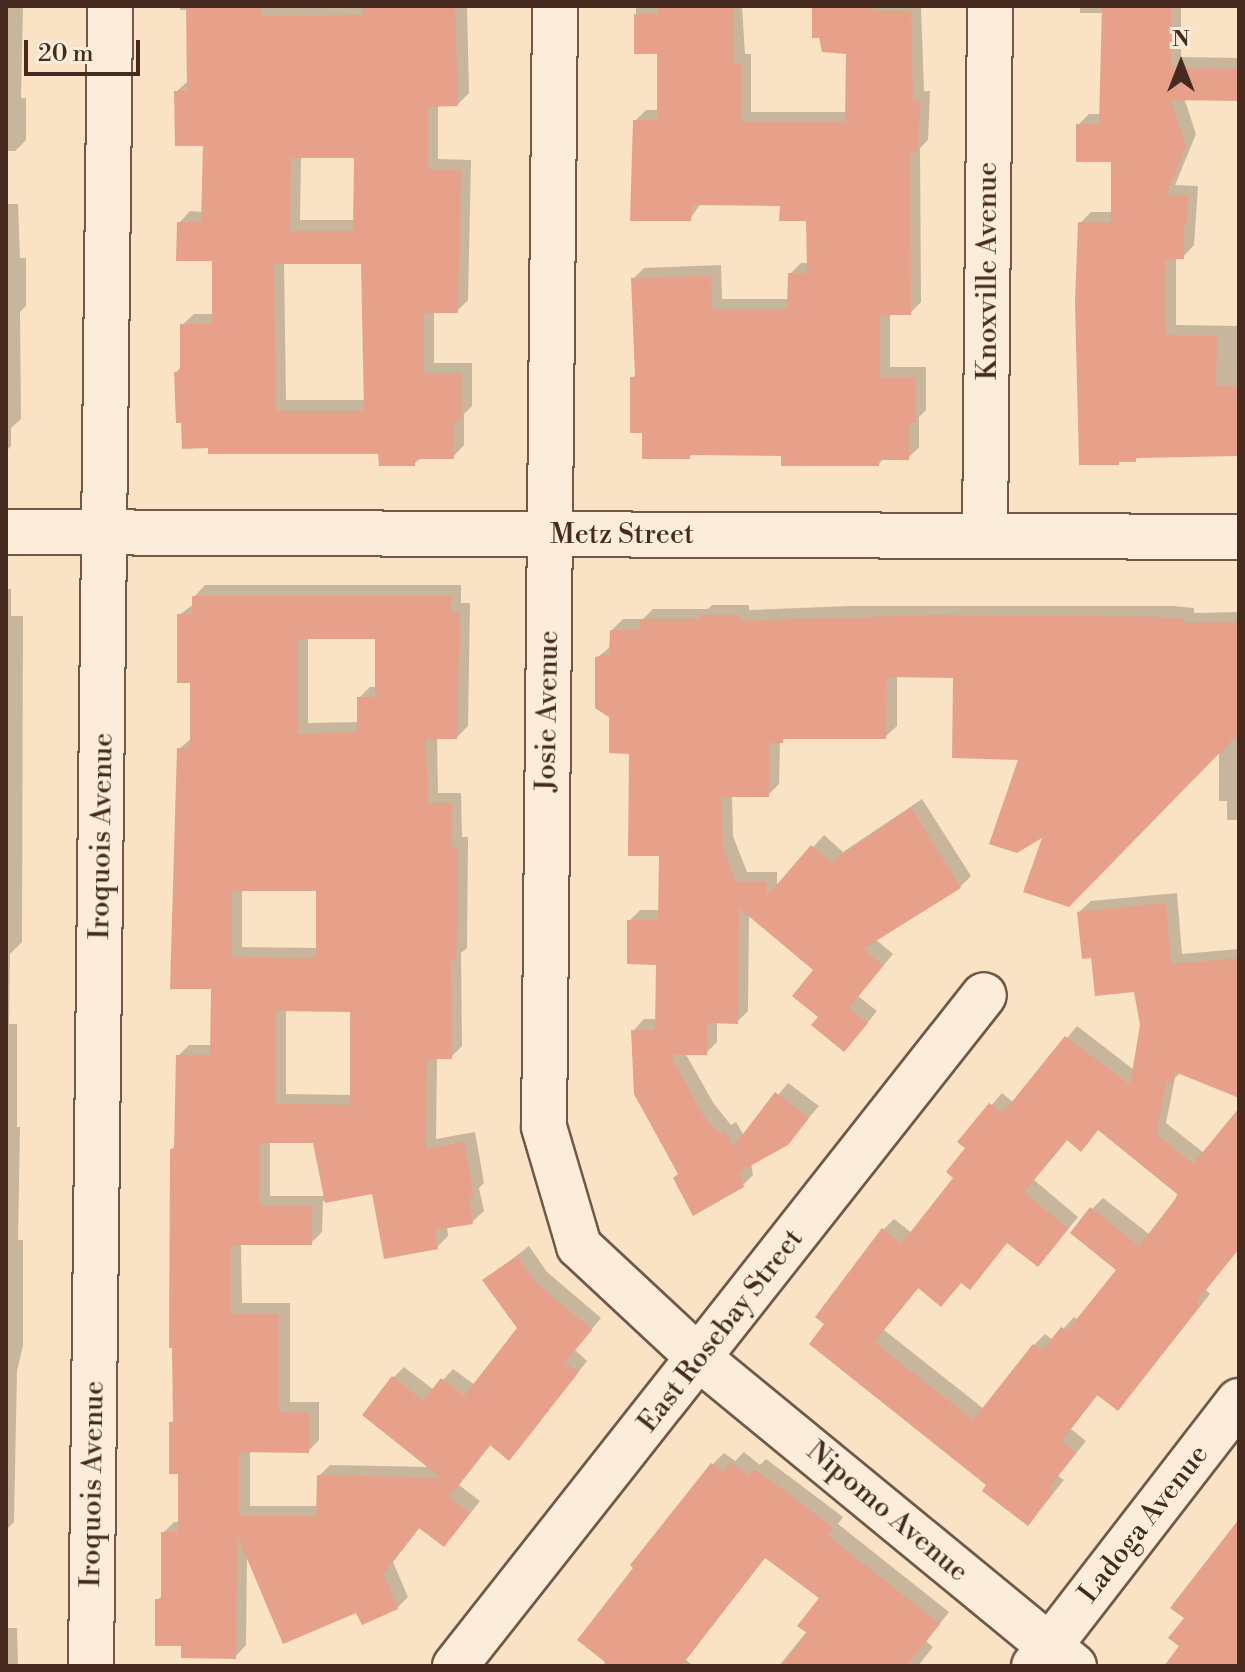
<!DOCTYPE html>
<html>
<head>
<meta charset="utf-8">
<style>
	body { margin:0 }
	#map { position:relative; width:1245px; height:1672px; overflow:hidden; background:#f9e3c4; font-family:"Libre Bodoni",serif }
	div>[style] { position:absolute }
	[style*='--x'] { left:calc(var(--x)*1px); top:calc(var(--y)*1px); width:calc(var(--w)*1px); rotate:calc(var(--a)*1deg) }
	.shadow>* { inset:0; background:#0003 }
	.building>* { inset:0; background:#e7a089 }
	.roads { filter:drop-shadow(2px 0 #735849) drop-shadow(-2px 0 #735849) drop-shadow(0 2px #735849) drop-shadow(0 -2px #735849) }
	.minor>* { height:44px; margin:-22px; padding:0 22px; transform-origin:22px; border-radius:22px; background:#fbedd9 }
	span { translate:-50% -50%; white-space:nowrap; text-align:center; line-height:1.15; -webkit-text-stroke:6px #fbedd9; paint-order:stroke }
	.street-label { font-size:28px; color:#462a20 }
	.frame { position:absolute; inset:0; border:8px solid #462a20; pointer-events:none }
	.north { position:absolute; left:1141px; top:24px; width:80px; height:80px; -webkit-text-stroke:6px #fbedd9; paint-order:stroke; rotate:0deg; font-size:22px; font-weight:700; line-height:32px; text-align:center; color:#462a20 }
	.north::after { content:''; display:block; margin:auto; width:28px; height:36px; background:#462a20; clip-path:polygon(50% 0,100% 100%,50% 72%,0 100%) }
	.scale { position:absolute; left:24px; top:40px; width:116px; height:36px; box-sizing:border-box; border:4px solid #462a20; border-top:0; padding-left:10px; font-size:24px; line-height:28px; white-space:nowrap; color:#462a20; -webkit-text-stroke:6px #fbedd9; paint-order:stroke }
</style>
</head>
<body>
<div id="map">
	<div class="shadow">
		<i style="clip-path:polygon(6px 6px,23px 6px,21px 98px,26px 98px,26px 140px,15px 151px,6px 151px)"></i>
		<i style="clip-path:polygon(evenodd,180px 6px,467px 6px,469px 93px,458px 104px,438px 105px,438px 159px,471px 160px,468px 300px,457px 311px,434px 311px,434px 363px,472px 363px,472px 406px,464px 414px,464px 445px,453px 457px,422px 457px,414px 464px,380px 452px,209px 446px,176px 372px,182px 366px,182px 325px,194px 314px,214px 314px,214px 259px,179px 223px,190px 211px,203px 212px,205px 144px,176px 92px,188px 81px,188px 10px,180px 10px,180px 6px,301px 156px,356px 156px,355px 220px,300px 220px,301px 156px,180px 6px,284px 262px,363px 262px,366px 400px,286px 400px,284px 262px)"></i>
		<i style="clip-path:polygon(636px 6px,742px 6px,745px 54px,751px 54px,751px 112px,847px 112px,848px 52px,814px 6px,921px 6px,924px 91px,930px 91px,928px 140px,920px 148px,921px 302px,910px 313px,890px 313px,890px 367px,926px 367px,926px 410px,919px 417px,919px 447px,908px 458px,884px 458px,879px 464px,783px 454px,694px 453px,689px 457px,644px 431px,632px 378px,637px 374px,633px 279px,644px 268px,721px 265px,722px 299px,789px 299px,790px 274px,801px 263px,809px 263px,808px 219px,782px 205px,701px 203px,690px 219px,635px 121px,646px 110px,659px 110px,659px 52px,636px 52px)"></i>
		<i style="clip-path:polygon(1080px 6px,1181px 6px,1181px 57px,1239px 58px,1239px 99px,1184px 98px,1196px 134px,1175px 185px,1198px 186px,1194px 245px,1183px 257px,1176px 257px,1176px 325px,1239px 326px,1239px 454px,1139px 456px,1135px 460px,1080px 223px,1091px 212px,1113px 212px,1113px 160px,1078px 125px,1089px 114px,1102px 114px,1104px 13px,1080px 13px)"></i>
		<i style="clip-path:polygon(6px 204px,18px 204px,20px 258px,26px 258px,26px 306px,20px 312px,21px 419px,11px 428px,11px 446px,6px 451px)"></i>
		<i style="clip-path:polygon(evenodd,205px 585px,461px 585px,461px 603px,470px 603px,468px 726px,457px 737px,437px 737px,438px 793px,461px 793px,462px 837px,468px 837px,467px 948px,461px 953px,462px 1046px,451px 1057px,437px 1057px,436px 1139px,475px 1132px,484px 1183px,479px 1188px,484px 1211px,472px 1222px,447px 1226px,448px 1236px,437px 1247px,373px 1192px,323px 1201px,322px 1232px,311px 1243px,241px 1243px,242px 1303px,290px 1303px,290px 1402px,319px 1402px,319px 1440px,308px 1451px,250px 1450px,250px 1506px,318px 1506px,319px 1476px,330px 1465px,431px 1467px,393px 1378px,404px 1367px,434px 1390px,453px 1369px,475px 1385px,519px 1328px,485px 1280px,529px 1246px,547px 1272px,601px 1318px,575px 1350px,587px 1361px,520px 1447px,491px 1444px,459px 1485px,480px 1501px,454px 1534px,443px 1545px,420px 1527px,393px 1562px,408px 1597px,397px 1608px,357px 1611px,247px 1553px,246px 1645px,235px 1657px,183px 1644px,157px 1600px,163px 1595px,163px 1533px,174px 1522px,180px 1522px,180px 1472px,171px 1423px,175px 1419px,172px 1149px,176px 1145px,178px 1056px,189px 1045px,212px 1045px,213px 987px,179px 749px,192px 738px,192px 681px,179px 615px,194px 604px,194px 597px,205px 585px,308px 637px,377px 637px,377px 687px,370px 687px,359px 698px,359px 722px,308px 723px,308px 637px,205px 585px,242px 889px,317px 889px,318px 948px,242px 947px,242px 889px,205px 585px,286px 1009px,352px 1010px,352px 1095px,286px 1094px,286px 1009px,205px 585px,270px 1141px,314px 1141px,325px 1196px,270px 1196px,270px 1141px)"></i>
		<i style="clip-path:polygon(6px 589px,11px 589px,11px 616px,23px 616px,22px 942px,10px 954px,9px 1024px,17px 1024px,17px 1127px,20px 1127px,18px 1240px,23px 1240px,23px 1345px,17px 1371px,14px 1522px,6px 1530px)"></i>
		<i style="clip-path:polygon(712px 605px,749px 605px,749px 610px,850px 606px,1173px 606px,1194px 608px,1194px 613px,1239px 612px,1239px 820px,1227px 820px,1227px 801px,1219px 801px,1219px 751px,1046px 833px,1021px 758px,955px 676px,897px 675px,897px 726px,885px 737px,786px 737px,780px 741px,779px 784px,768px 795px,732px 795px,733px 836px,747px 872px,777px 872px,777px 887px,824px 835px,843px 852px,922px 799px,971px 876px,960px 887px,875px 939px,893px 954px,858px 996px,877px 1011px,855px 1038px,820px 1017px,816px 970px,749px 914px,748px 1011px,737px 1022px,717px 1022px,717px 1042px,706px 1053px,685px 1053px,714px 1104px,731px 1125px,736px 1122px,744px 1136px,788px 1083px,819px 1106px,787px 1143px,751px 1163px,753px 1175px,742px 1186px,680px 1173px,633px 1031px,644px 1019px,657px 1019px,658px 963px,629px 921px,640px 910px,660px 910px,661px 854px,631px 752px,611px 716px,597px 658px,611px 646px,612px 630px,623px 619px,643px 619px,653px 609px,708px 609px)"></i>
		<i style="clip-path:polygon(evenodd,1177px 893px,1182px 954px,1239px 949px,1239px 1096px,1181px 1072px,1175px 1078px,1166px 1123px,1204px 1153px,1239px 1111px,1239px 1246px,1206px 1290px,1210px 1294px,1128px 1397px,1099px 1393px,1071px 1429px,1086px 1441px,1058px 1476px,1064px 1480px,1028px 1524px,827px 1324px,883px 1230px,894px 1219px,912px 1233px,956px 1177px,968px 1148px,960px 1142px,1002px 1093px,1014px 1103px,1077px 1026px,1134px 1070px,1143px 1025px,1135px 989px,1093px 956px,1079px 912px,1091px 901px,1177px 893px,1099px 1129px,1179px 1194px,1149px 1234px,1103px 1198px,1092px 1209px,1119px 1270px,1078px 1320px,1074px 1317px,1053px 1340px,1045px 1334px,1034px 1345px,984px 1409px,884px 1330px,919px 1287px,962px 1281px,1008px 1242px,1048px 1254px,1078px 1217px,1034px 1180px,1068px 1139px,1099px 1129px)"></i>
		<i style="clip-path:polygon(744px 1452px,760px 1465px,766px 1459px,843px 1517px,838px 1524px,949px 1612px,926px 1641px,933px 1647px,918px 1666px,779px 1666px,807px 1631px,822px 1598px,766px 1556px,686px 1660px,694px 1666px,603px 1666px,712px 1465px,724px 1453px,735px 1461px)"></i>
		<i style="clip-path:polygon(6px 1598px,8px 1628px,17px 1628px,18px 1666px,6px 1666px)"></i>
	</div>
	<div class="building">
		<i style="clip-path:polygon(evenodd,186px 6px,261px 6px,261px 16px,363px 15px,363px 6px,455px 8px,458px 106px,428px 107px,428px 169px,461px 170px,458px 313px,424px 313px,424px 373px,462px 373px,462px 419px,454px 424px,454px 459px,415px 459px,415px 466px,379px 466px,378px 454px,208px 454px,208px 448px,182px 449px,181px 423px,176px 423px,174px 372px,180px 372px,180px 324px,212px 324px,212px 261px,176px 261px,177px 222px,201px 222px,203px 146px,175px 146px,174px 91px,187px 91px,186px 6px,291px 158px,354px 158px,353px 231px,290px 231px,291px 158px,186px 6px,274px 264px,361px 264px,364px 411px,276px 411px,274px 264px)"></i>
		<i style="clip-path:polygon(658px 6px,733px 6px,734px 64px,741px 64px,741px 122px,845px 122px,846px 54px,822px 52px,819px 38px,812px 38px,812px 6px,873px 6px,873px 11px,911px 11px,913px 101px,920px 101px,918px 153px,910px 153px,911px 315px,880px 315px,880px 377px,916px 377px,916px 423px,909px 423px,909px 460px,879px 460px,879px 466px,781px 466px,781px 456px,690px 455px,690px 459px,642px 459px,642px 433px,630px 433px,630px 377px,635px 377px,631px 278px,711px 276px,712px 309px,787px 309px,788px 273px,807px 273px,806px 221px,779px 221px,780px 206px,691px 205px,691px 221px,630px 221px,633px 120px,657px 120px,657px 54px,634px 54px,634px 14px,657px 14px)"></i>
		<i style="clip-path:polygon(1102px 6px,1171px 6px,1171px 68px,1239px 69px,1239px 101px,1170px 100px,1186px 146px,1166px 195px,1188px 196px,1187px 225px,1184px 225px,1184px 259px,1165px 259px,1165px 335px,1217px 336px,1216px 386px,1239px 386px,1239px 456px,1136px 458px,1136px 462px,1119px 462px,1119px 465px,1079px 465px,1075px 302px,1078px 222px,1111px 223px,1111px 162px,1076px 162px,1076px 124px,1099px 124px)"></i>
		<i style="clip-path:polygon(evenodd,192px 596px,451px 596px,451px 613px,460px 613px,457px 739px,426px 739px,428px 803px,451px 803px,452px 847px,458px 847px,458px 891px,456px 961px,451px 961px,452px 1059px,427px 1059px,426px 1149px,464px 1142px,474px 1196px,469px 1198px,473px 1224px,435px 1230px,438px 1249px,384px 1259px,372px 1194px,325px 1203px,313px 1143px,260px 1143px,259px 1206px,312px 1206px,312px 1245px,231px 1245px,231px 1314px,279px 1314px,279px 1412px,309px 1413px,309px 1453px,239px 1452px,239px 1516px,316px 1516px,317px 1475px,441px 1478px,362px 1415px,392px 1376px,423px 1401px,441px 1378px,464px 1396px,517px 1328px,482px 1280px,517px 1256px,536px 1283px,592px 1330px,565px 1362px,578px 1373px,509px 1461px,490px 1445px,449px 1497px,470px 1513px,444px 1547px,419px 1528px,383px 1574px,398px 1609px,362px 1625px,356px 1613px,283px 1644px,237px 1535px,236px 1659px,181px 1658px,181px 1646px,155px 1646px,155px 1599px,161px 1599px,161px 1532px,178px 1532px,178px 1474px,169px 1474px,169px 1422px,173px 1422px,172px 1348px,169px 1348px,170px 1149px,174px 1149px,176px 1055px,210px 1055px,211px 989px,170px 989px,177px 748px,190px 748px,190px 683px,177px 683px,177px 614px,192px 614px,192px 596px,298px 639px,375px 639px,375px 697px,357px 697px,357px 732px,298px 734px,298px 639px,192px 596px,232px 891px,316px 891px,316px 958px,232px 957px,232px 891px,192px 596px,276px 1011px,350px 1012px,350px 1105px,276px 1104px,276px 1011px)"></i>
		<i style="clip-path:polygon(699px 615px,739px 615px,739px 621px,934px 615px,1161px 617px,1184px 619px,1184px 623px,1239px 622px,1239px 733px,1069px 907px,1023px 892px,1042px 838px,1017px 853px,989px 844px,1018px 760px,952px 758px,953px 678px,887px 677px,886px 739px,783px 739px,783px 743px,769px 743px,769px 797px,721px 797px,723px 848px,736px 882px,767px 882px,767px 896px,811px 845px,831px 862px,911px 808px,961px 888px,863px 949px,883px 966px,849px 1008px,868px 1023px,844px 1052px,811px 1025px,818px 1017px,792px 996px,813px 970px,739px 908px,738px 1024px,707px 1023px,707px 1055px,670px 1055px,703px 1115px,720px 1134px,725px 1132px,733px 1147px,775px 1092px,809px 1118px,788px 1145px,739px 1172px,744px 1187px,693px 1216px,673px 1178px,678px 1174px,634px 1094px,631px 1030px,655px 1030px,656px 965px,627px 964px,627px 920px,658px 920px,659px 856px,628px 856px,629px 754px,609px 753px,609px 717px,595px 708px,595px 657px,609px 654px,610px 630px,640px 630px,640px 619px,699px 619px)"></i>
		<i style="clip-path:polygon(evenodd,1166px 903px,1171px 964px,1239px 958px,1239px 1098px,1175px 1072px,1173px 1083px,1166px 1082px,1156px 1134px,1193px 1164px,1239px 1108px,1239px 1249px,1196px 1302px,1200px 1306px,1118px 1411px,1097px 1395px,1061px 1441px,1076px 1453px,1049px 1488px,1054px 1492px,1028px 1526px,982px 1491px,986px 1485px,809px 1344px,824px 1324px,815px 1317px,882px 1228px,901px 1244px,953px 1178px,946px 1172px,965px 1148px,957px 1142px,989px 1103px,1003px 1113px,1065px 1036px,1130px 1085px,1140px 1025px,1134px 992px,1095px 996px,1091px 958px,1082px 959px,1077px 912px,1166px 903px,1098px 1130px,1177px 1194px,1175px 1200px,1139px 1246px,1090px 1207px,1070px 1233px,1116px 1270px,1067px 1331px,1061px 1327px,1042px 1351px,1033px 1344px,973px 1420px,874px 1342px,918px 1288px,941px 1307px,961px 1283px,970px 1290px,1007px 1243px,1038px 1267px,1068px 1229px,1024px 1192px,1067px 1140px,1081px 1152px,1098px 1130px)"></i>
		<i style="clip-path:polygon(731px 1462px,748px 1475px,754px 1469px,797px 1500px,834px 1529px,828px 1536px,940px 1624px,906px 1666px,781px 1666px,807px 1633px,797px 1626px,819px 1598px,765px 1558px,681px 1666px,610px 1666px,577px 1640px,633px 1568px,630px 1565px,711px 1463px,723px 1472px)"></i>
		<i style="clip-path:polygon(1239px 1519px,1239px 1666px,1164px 1666px,1179px 1646px,1168px 1638px,1184px 1618px,1170px 1608px)"></i>
	</div>
	<div class="roads">
		<div class="minor">
			<i style="--x:555;--y:6;--w:1121;--a:90.56"></i>
			<i style="--x:544;--y:1127;--w:124;--a:73.6"></i>
			<i style="--x:579;--y:1246;--w:166;--a:43"></i>
			<i style="--x:700;--y:1359;--w:484;--a:39.4"></i>
			<i style="--x:6;--y:532;--w:1233;--a:0.23"></i>
			<i style="--x:985;--y:536;--w:530;--a:-89.46"></i>
			<i style="--x:91;--y:1666;--w:1660;--a:-89.34"></i>
			<i style="--x:455;--y:1666;--w:854;--a:-51.75"></i>
			<i style="--x:1034;--y:1666;--w:335;--a:-52.3"></i>
		</div>
	</div>
	<div class="street-label">
		<span style="left:988px;top:271px;rotate:-90deg">Knoxville Avenue</span>
		<span style="left:622px;top:535px">Metz Street</span>
		<span style="left:548px;top:711px;rotate:-89deg">Josie Avenue</span>
		<span style="left:102px;top:836px;rotate:-89deg">Iroquois Avenue</span>
		<span style="left:721px;top:1331px;rotate:-52deg">East Rosebay Street</span>
		<span style="left:93px;top:1484px;rotate:-89deg">Iroquois Avenue</span>
		<span style="left:887px;top:1512px;rotate:40deg">Nipomo Avenue</span>
		<span style="left:1144px;top:1524px;rotate:-52deg">Ladoga Avenue</span>
	</div>
	<div class="frame"></div>
	<div class="north">N</div>
	<div class="scale">20 m</div>
</div>
</body>
</html>
